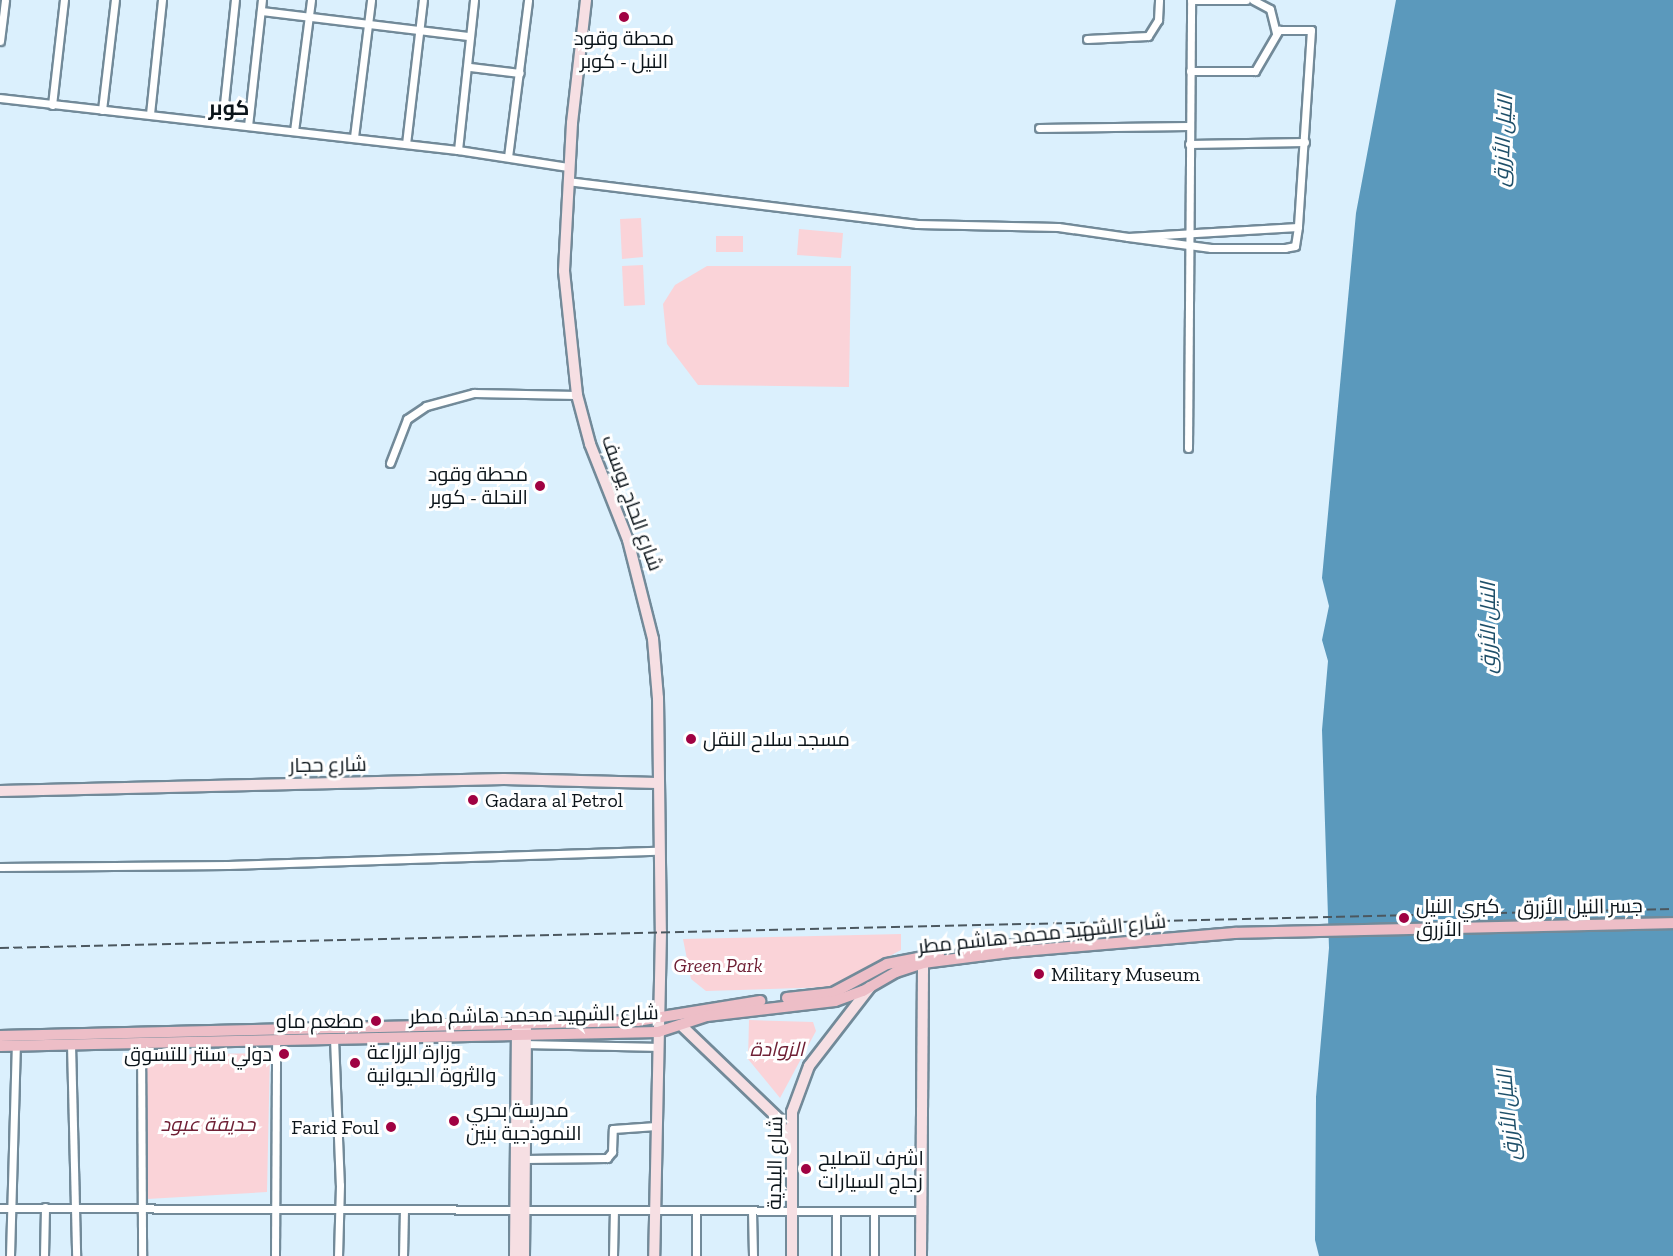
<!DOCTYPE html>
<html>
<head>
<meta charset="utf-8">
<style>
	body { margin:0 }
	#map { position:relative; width:1673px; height:1256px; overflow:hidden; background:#dbf0fd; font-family:"Zilla Slab",Cairo,serif }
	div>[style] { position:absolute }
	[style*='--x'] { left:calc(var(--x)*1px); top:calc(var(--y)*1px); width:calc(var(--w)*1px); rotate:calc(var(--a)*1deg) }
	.green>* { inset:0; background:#fad3d8 }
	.water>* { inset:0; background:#5b99bc }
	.roads { filter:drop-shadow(2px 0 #728a99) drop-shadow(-2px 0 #728a99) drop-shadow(0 2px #728a99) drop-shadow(0 -2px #728a99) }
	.street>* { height:7px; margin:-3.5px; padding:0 3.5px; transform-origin:3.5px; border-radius:3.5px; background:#fff }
	.secondary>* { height:10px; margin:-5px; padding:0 5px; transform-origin:5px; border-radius:5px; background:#f6dfe3 }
	.primary>* { height:10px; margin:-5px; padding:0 5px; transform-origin:5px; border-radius:5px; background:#edbec7 }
	.rail>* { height:2px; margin-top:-1px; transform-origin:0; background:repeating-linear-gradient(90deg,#4b575f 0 9px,transparent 0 13.5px) }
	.dots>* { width:16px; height:16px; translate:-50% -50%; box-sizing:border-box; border:3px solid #fff; border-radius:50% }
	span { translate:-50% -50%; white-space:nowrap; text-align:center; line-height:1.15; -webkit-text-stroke:6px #fff; paint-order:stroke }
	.poi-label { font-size:20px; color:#0b141a }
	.right { translate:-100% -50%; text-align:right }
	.left { translate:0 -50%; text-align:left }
	.street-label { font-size:20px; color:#0b141a }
	.park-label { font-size:20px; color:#6f2035; font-style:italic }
	.neighbourhood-label { font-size:21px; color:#0b141a; font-weight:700 }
	.water-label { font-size:21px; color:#1f506a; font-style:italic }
</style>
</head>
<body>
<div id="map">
	<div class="green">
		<i style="clip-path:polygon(641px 218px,643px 257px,622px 259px,620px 219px)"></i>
		<i style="clip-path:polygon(799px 229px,843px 233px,841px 258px,797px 255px)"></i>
		<i style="clip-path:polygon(716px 236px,743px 236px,743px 252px,716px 252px)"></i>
		<i style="clip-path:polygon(643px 265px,645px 305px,624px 306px,622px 266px)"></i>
		<i style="clip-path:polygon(707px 266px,851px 266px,849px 387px,698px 385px,667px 344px,663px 304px,675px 285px)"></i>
		<i style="clip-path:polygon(901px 934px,901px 950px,831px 987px,706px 991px,691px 979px,683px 939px)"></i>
		<i style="clip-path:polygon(749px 1020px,813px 1022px,816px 1031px,780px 1098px,748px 1059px)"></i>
		<i style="clip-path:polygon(270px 1053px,267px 1192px,147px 1199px,146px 1055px)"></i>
	</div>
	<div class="water">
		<i style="clip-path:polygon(1396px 0,1673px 0,1673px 1256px,1319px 1256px,1315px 1240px,1316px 1097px,1329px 948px,1322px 730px,1328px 661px,1322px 640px,1329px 606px,1322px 578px,1356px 213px)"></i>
	</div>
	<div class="roads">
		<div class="street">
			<i style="--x:1253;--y:0;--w:19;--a:28"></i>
			<i style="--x:1270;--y:9;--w:25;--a:76"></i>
			<i style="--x:261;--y:11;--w:209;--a:6.9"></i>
			<i style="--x:1087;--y:39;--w:61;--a:-2.8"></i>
			<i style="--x:1148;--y:36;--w:19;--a:-58"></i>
			<i style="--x:1158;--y:20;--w:20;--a:-87"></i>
			<i style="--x:0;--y:41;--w:41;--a:-83"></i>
			<i style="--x:470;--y:67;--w:50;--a:6.8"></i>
			<i style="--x:1190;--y:71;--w:65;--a:0"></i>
			<i style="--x:1255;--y:71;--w:48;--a:-59.7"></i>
			<i style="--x:1279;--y:30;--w:32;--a:0"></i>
			<i style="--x:1311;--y:30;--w:197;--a:93.8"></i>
			<i style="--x:0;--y:98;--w:461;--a:6.5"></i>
			<i style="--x:458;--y:150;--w:111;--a:8.8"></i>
			<i style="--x:52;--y:105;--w:106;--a:-83.5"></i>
			<i style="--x:102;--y:110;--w:111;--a:-83.3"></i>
			<i style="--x:150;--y:114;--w:115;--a:-84"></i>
			<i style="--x:222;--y:123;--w:124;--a:-84"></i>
			<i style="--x:248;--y:126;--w:127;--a:-83.7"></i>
			<i style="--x:1039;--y:128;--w:150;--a:-0.8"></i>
			<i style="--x:294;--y:131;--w:132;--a:-82.6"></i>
			<i style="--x:354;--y:137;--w:138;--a:-82.9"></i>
			<i style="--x:406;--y:144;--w:145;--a:-83.3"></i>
			<i style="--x:1189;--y:144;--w:116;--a:-1"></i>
			<i style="--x:458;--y:150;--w:151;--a:-83.9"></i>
			<i style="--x:508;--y:157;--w:158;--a:-82.7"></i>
			<i style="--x:567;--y:181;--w:353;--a:7"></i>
			<i style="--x:917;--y:224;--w:141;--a:1.2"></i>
			<i style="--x:1058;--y:227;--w:71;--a:8.1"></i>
			<i style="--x:1298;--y:227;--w:19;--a:99"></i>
			<i style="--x:1295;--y:246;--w:10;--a:169"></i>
			<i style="--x:1285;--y:248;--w:74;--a:180"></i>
			<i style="--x:1211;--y:248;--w:84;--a:-172.5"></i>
			<i style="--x:1128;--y:237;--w:170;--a:-3.4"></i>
			<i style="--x:1188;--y:448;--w:448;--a:-89.6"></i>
			<i style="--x:1191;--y:0;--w:55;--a:0"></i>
			<i style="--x:390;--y:463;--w:47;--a:-68.9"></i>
			<i style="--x:407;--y:419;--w:23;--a:-34"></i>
			<i style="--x:426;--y:406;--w:50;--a:-15.2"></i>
			<i style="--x:474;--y:393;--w:103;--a:1.1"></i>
			<i style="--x:0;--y:867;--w:228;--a:-0.5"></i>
			<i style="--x:228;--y:865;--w:429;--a:-1.9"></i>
			<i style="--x:334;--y:1038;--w:147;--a:87.7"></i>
			<i style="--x:340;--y:1185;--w:71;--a:91.6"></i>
			<i style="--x:141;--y:1041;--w:215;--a:89.7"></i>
			<i style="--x:71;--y:1044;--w:212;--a:88.6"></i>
			<i style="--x:527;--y:1044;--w:131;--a:1.3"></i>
			<i style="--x:525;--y:1159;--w:82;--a:-0.7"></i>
			<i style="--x:607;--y:1158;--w:8;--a:-50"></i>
			<i style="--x:612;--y:1152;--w:23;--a:-88"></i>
			<i style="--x:613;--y:1129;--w:43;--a:-4"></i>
			<i style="--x:0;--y:1208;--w:922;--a:0.19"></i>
			<i style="--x:696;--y:1211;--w:45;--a:90"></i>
			<i style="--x:752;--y:1211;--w:45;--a:88.7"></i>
			<i style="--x:836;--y:1211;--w:45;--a:90"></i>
			<i style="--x:874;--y:1211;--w:45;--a:90"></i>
			<i style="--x:10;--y:1256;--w:210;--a:-88.4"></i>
			<i style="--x:44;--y:1256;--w:49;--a:-88.8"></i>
			<i style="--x:275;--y:1256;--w:217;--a:-89.7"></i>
			<i style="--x:403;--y:1256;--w:46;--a:-88.8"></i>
			<i style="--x:613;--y:1256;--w:46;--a:-88.8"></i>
		</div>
		<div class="secondary">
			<i style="--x:586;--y:0;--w:124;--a:96.5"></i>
			<i style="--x:572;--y:123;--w:148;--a:93.1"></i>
			<i style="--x:564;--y:271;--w:125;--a:84"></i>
			<i style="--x:577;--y:395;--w:51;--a:75.1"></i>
			<i style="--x:590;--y:444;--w:103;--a:68.4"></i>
			<i style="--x:628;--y:540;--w:102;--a:75.8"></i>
			<i style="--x:653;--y:639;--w:59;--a:85.2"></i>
			<i style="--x:658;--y:698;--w:234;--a:89.3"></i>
			<i style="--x:661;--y:932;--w:324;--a:91.2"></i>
			<i style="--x:0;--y:791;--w:504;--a:-1.36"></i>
			<i style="--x:504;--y:779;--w:153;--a:1.5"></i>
			<i style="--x:683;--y:1027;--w:134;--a:43.8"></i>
			<i style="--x:780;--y:1120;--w:20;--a:72"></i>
			<i style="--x:515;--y:1256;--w:230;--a:-89.5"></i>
			<i style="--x:524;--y:1256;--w:228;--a:-89.5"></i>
			<i style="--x:792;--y:1256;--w:144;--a:-90"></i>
			<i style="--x:792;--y:1112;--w:49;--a:-69.7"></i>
			<i style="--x:809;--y:1066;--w:100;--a:-52.3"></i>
			<i style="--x:921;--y:1256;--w:293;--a:-89.6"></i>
		</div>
		<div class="primary">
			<i style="--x:961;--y:951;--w:50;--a:-6.8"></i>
			<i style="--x:787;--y:998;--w:46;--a:-6.2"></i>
			<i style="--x:833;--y:993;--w:61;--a:-28.2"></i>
			<i style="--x:887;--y:964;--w:53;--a:-10.9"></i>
			<i style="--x:0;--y:1036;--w:637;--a:-1.35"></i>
			<i style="--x:637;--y:1021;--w:125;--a:-9.2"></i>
			<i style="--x:0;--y:1046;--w:658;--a:-1.22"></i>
			<i style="--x:658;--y:1032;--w:52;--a:-18.1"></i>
			<i style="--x:707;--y:1016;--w:129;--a:-6.7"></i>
			<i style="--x:835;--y:1001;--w:30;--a:-20"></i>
			<i style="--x:863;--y:991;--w:38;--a:-30"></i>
			<i style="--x:896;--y:972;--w:28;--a:-18"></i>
			<i style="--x:923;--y:963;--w:87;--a:-7.3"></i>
			<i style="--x:1009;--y:952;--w:227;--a:-4.8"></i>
			<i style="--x:1235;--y:933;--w:438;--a:-1.3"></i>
		</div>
	</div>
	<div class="rail">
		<i style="--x:0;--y:948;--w:1673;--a:-1.34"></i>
	</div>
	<div class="dots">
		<i style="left:624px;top:17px;background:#a00242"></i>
		<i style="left:540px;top:486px;background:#a00242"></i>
		<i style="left:691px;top:739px;background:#a00242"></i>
		<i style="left:473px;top:800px;background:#a00242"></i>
		<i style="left:1404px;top:918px;background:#a00242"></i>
		<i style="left:1039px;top:974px;background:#a00242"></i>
		<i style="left:376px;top:1021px;background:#a00242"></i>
		<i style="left:284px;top:1054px;background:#a00242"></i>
		<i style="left:355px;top:1063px;background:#a00242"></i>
		<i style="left:454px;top:1121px;background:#a00242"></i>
		<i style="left:391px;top:1127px;background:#a00242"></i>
		<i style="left:806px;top:1169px;background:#a00242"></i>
	</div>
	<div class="poi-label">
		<span style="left:624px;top:50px">محطة وقود<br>النيل - كوبر</span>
		<span class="right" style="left:528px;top:486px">محطة وقود<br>النحلة - كوبر</span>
		<span class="left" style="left:703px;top:739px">مسجد سلاح النقل</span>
		<span class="left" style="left:485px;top:800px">Gadara al Petrol</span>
		<span class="left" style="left:1416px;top:918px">كبري النيل<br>الأزرق</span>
		<span class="left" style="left:1051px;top:974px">Military Museum</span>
		<span class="right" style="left:364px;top:1021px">مطعم ماو</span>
		<span class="left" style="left:367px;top:1064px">وزارة الزراعة<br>والثروة الحيوانية</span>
		<span class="right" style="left:272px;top:1054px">دولي سنتر للتسوق</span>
		<span class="left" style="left:466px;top:1122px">مدرسة بحري<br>النموذجية بنين</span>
		<span class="right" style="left:379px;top:1127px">Farid Foul</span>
		<span class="left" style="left:818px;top:1170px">اشرف لتصليح<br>زجاج السيارات</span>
	</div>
	<div class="street-label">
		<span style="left:632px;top:503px;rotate:70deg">شارع الحاج يوسف</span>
		<span style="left:328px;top:765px;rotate:-1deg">شارع حجار</span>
		<span style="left:1580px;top:907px;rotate:-1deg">جسر النيل الأزرق</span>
		<span style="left:1042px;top:934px;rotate:-6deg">شارع الشهيد محمد هاشم مطر</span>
		<span style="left:534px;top:1015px;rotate:-1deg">شارع الشهيد محمد هاشم مطر</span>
		<span style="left:775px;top:1163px;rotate:-89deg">شارع البلدية</span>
	</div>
	<div class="park-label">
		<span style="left:718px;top:965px">Green Park</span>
		<span style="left:777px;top:1049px">الزوادة</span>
		<span style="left:208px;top:1124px">حديقة عبود</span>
	</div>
	<div class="neighbourhood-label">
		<span style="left:229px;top:108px">كوبر</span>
	</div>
	<div class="water-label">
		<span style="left:1503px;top:141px;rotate:-87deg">النيل الأزرق</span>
		<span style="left:1488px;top:628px;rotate:-90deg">النيل الأزرق</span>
		<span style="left:1508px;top:1115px;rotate:-95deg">النيل الأزرق</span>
	</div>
</div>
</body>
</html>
